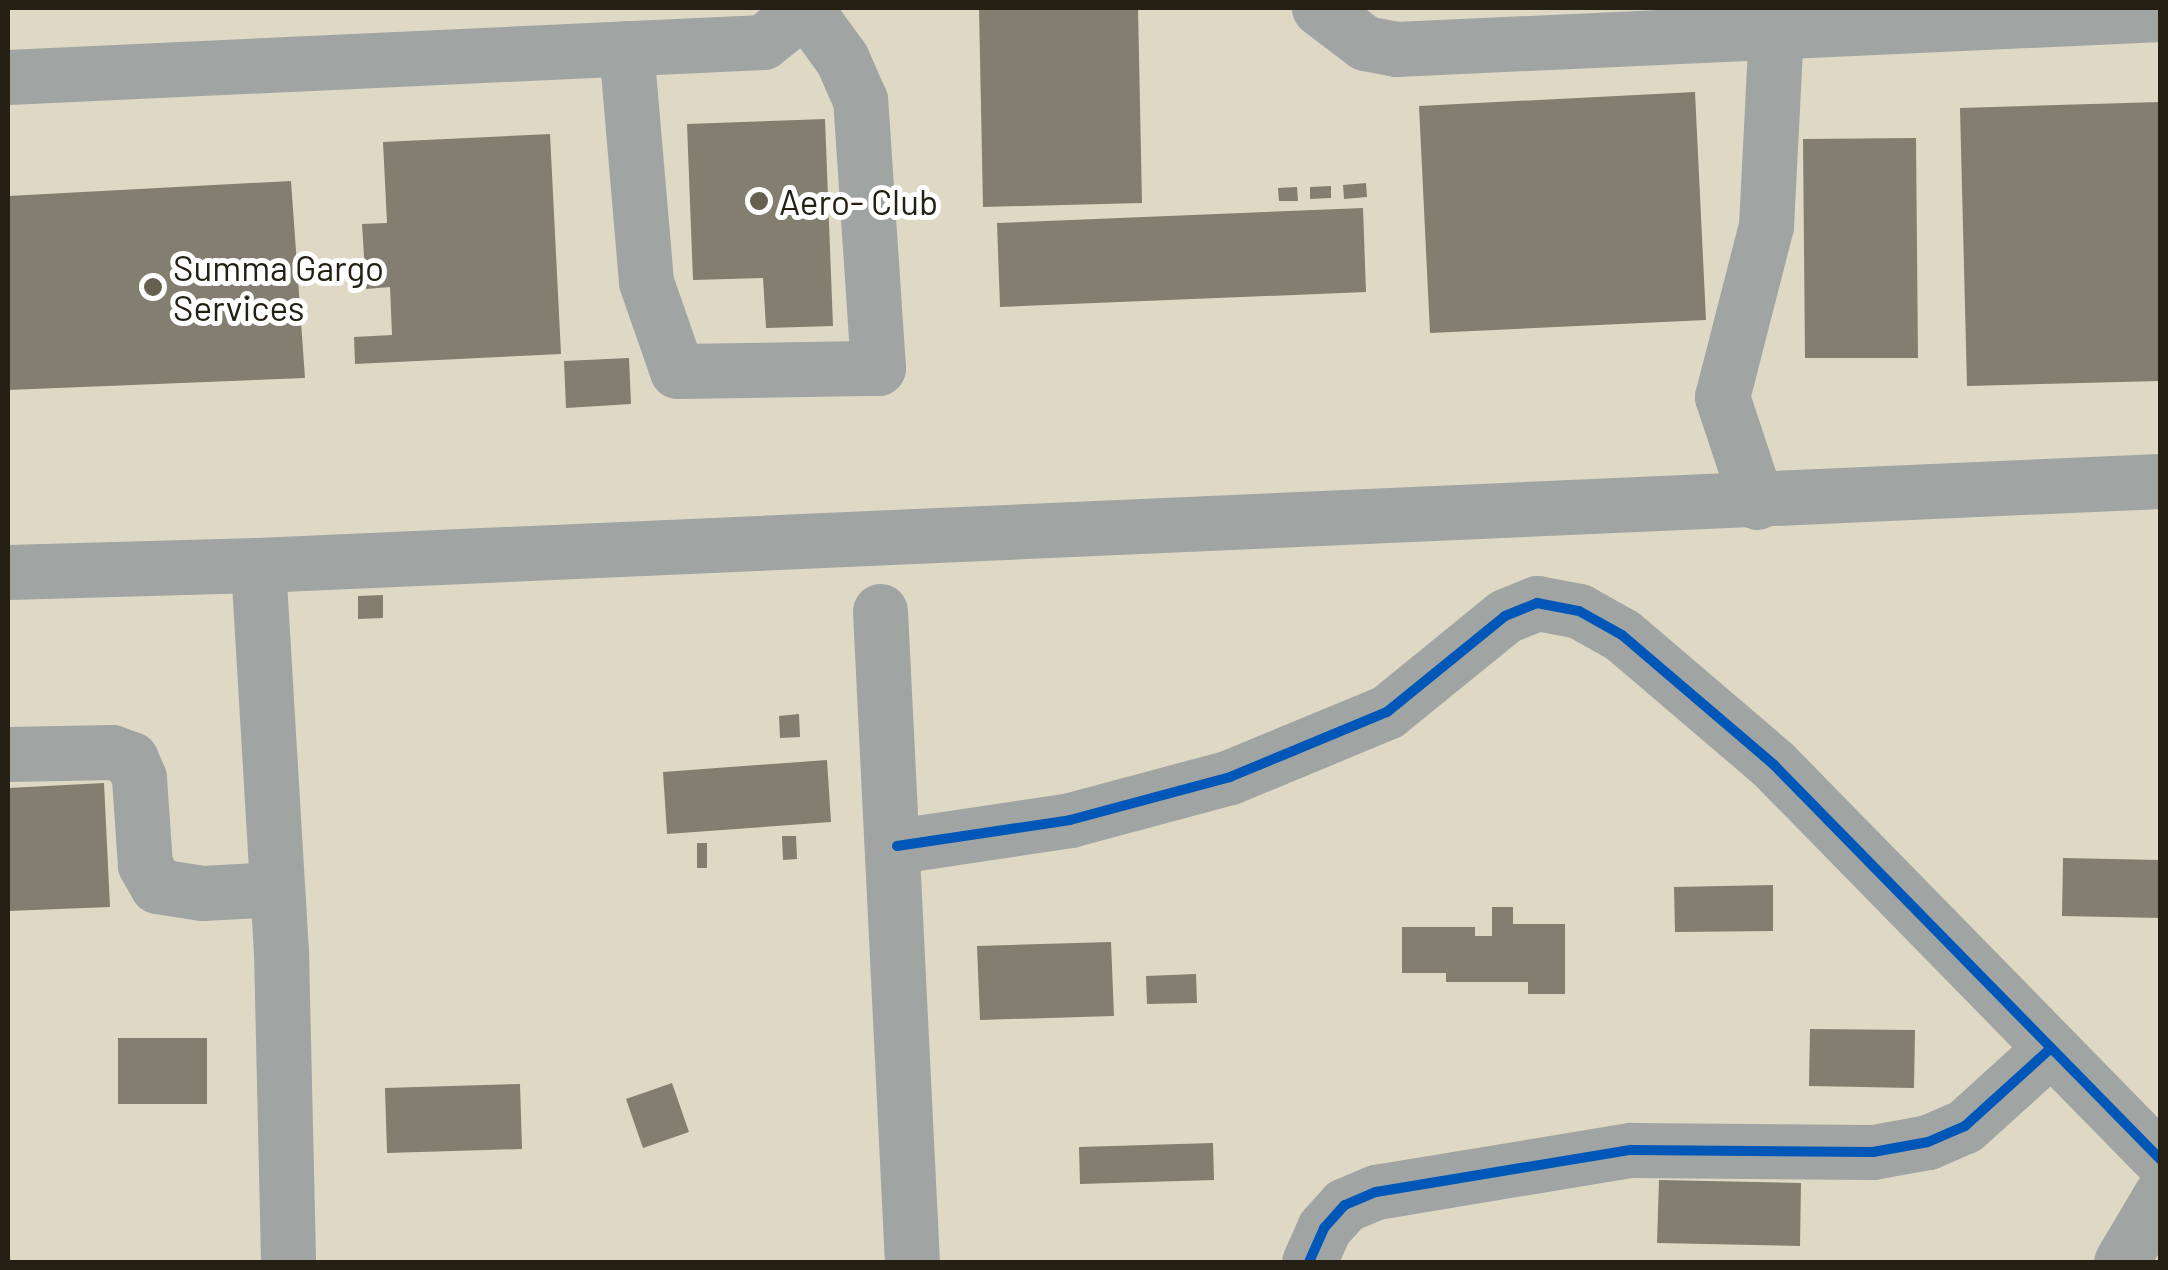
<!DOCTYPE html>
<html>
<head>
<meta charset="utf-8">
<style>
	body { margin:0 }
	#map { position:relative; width:2168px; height:1270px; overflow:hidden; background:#dfd8c4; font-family:Barlow,sans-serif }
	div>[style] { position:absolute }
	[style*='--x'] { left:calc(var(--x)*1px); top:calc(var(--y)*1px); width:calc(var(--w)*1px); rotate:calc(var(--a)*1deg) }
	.building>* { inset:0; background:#837e6f }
	.minor>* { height:55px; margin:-27.5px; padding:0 27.5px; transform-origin:27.5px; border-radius:27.5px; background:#a0a4a3 }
	.cycleway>* { height:10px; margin:-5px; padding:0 5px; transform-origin:5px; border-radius:5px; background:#0057b8 }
	.dots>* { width:28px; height:28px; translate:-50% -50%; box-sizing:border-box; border:5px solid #fff; border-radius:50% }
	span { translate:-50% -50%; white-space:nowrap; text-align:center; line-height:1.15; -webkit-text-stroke:10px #fff; paint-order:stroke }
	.poi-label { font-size:35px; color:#252013 }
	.left { translate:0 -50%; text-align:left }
	.frame { position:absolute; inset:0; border:10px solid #252013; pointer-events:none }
</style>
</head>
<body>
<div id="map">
	<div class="building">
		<i style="clip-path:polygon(979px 8px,1138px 8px,1142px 203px,983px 207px)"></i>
		<i style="clip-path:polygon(1695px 92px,1706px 320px,1430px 333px,1419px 106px)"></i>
		<i style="clip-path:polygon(2160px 102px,2160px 381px,1967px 386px,1960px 108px)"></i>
		<i style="clip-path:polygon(825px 119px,833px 326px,766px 328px,763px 278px,693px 280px,687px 124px)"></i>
		<i style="clip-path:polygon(550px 134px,561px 354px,355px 364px,354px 337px,392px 335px,390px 287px,366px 289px,362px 224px,387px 223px,383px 142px)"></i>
		<i style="clip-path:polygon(1916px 138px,1918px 358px,1805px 358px,1803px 139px)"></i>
		<i style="clip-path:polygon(291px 181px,305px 378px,8px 390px,8px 196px)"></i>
		<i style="clip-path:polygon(1366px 183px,1367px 197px,1344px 199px,1343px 185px)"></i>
		<i style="clip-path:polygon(1331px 186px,1331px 198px,1310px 199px,1310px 187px)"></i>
		<i style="clip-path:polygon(1297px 187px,1298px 201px,1279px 201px,1278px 188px)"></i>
		<i style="clip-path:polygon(1363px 208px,1366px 292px,1000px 307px,997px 223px)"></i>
		<i style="clip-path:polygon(629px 358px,631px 404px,566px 408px,564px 361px)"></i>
		<i style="clip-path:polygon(383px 595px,383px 618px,358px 619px,358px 596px)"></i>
		<i style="clip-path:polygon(799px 714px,800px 737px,780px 738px,779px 716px)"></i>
		<i style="clip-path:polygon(827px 760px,831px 822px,667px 834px,663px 772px)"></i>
		<i style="clip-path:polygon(104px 783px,110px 907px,8px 911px,8px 788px)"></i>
		<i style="clip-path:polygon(782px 836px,796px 836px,797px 859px,783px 860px)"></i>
		<i style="clip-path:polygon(697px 843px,707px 843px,707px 868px,697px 868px)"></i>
		<i style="clip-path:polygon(2063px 858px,2160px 860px,2160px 918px,2062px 916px)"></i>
		<i style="clip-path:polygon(1773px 885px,1773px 931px,1675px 932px,1674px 887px)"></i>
		<i style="clip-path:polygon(1492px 907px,1513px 907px,1513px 924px,1565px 924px,1565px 994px,1528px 994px,1528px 982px,1446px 982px,1446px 973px,1402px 973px,1402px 927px,1475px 927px,1475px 936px,1492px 936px)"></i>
		<i style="clip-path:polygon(1111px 942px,1114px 1016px,980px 1020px,977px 946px)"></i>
		<i style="clip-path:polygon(1196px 974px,1197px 1003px,1147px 1004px,1146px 976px)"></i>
		<i style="clip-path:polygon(1810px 1029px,1915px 1030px,1914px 1088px,1809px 1086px)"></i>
		<i style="clip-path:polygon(118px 1038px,207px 1038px,207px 1104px,118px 1104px)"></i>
		<i style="clip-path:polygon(672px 1083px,689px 1132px,643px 1148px,626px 1099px)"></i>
		<i style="clip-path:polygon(520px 1084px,522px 1149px,387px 1153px,385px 1088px)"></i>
		<i style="clip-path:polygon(1213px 1143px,1214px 1180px,1080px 1184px,1079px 1147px)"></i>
		<i style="clip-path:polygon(1659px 1180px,1801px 1183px,1800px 1246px,1657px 1243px)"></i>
	</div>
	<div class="minor">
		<i style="--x:1319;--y:8;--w:58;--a:37.3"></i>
		<i style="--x:1365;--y:43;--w:32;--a:11"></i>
		<i style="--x:1396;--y:49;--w:765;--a:-2.62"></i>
		<i style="--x:626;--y:48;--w:235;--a:85.1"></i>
		<i style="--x:646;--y:282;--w:94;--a:70.8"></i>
		<i style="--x:677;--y:371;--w:201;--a:-0.9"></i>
		<i style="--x:878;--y:368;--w:269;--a:-93.8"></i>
		<i style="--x:860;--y:100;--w:45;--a:-113.7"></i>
		<i style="--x:842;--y:59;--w:63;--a:-126"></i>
		<i style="--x:8;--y:77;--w:756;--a:-2.65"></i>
		<i style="--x:763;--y:42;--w:55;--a:-38.3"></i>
		<i style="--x:1757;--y:502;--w:111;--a:-108.4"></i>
		<i style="--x:1722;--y:397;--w:177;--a:-75.6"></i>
		<i style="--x:1766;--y:226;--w:195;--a:-87.1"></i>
		<i style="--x:258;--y:565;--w:1904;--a:-2.53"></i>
		<i style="--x:8;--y:572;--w:250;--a:-1.6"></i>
		<i style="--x:258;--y:565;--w:387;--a:86.6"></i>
		<i style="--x:281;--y:951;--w:311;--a:88.7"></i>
		<i style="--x:880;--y:611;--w:652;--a:87.19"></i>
		<i style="--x:8;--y:754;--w:104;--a:-1.1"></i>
		<i style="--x:112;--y:752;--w:20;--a:20"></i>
		<i style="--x:131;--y:759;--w:21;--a:67"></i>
		<i style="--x:139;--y:778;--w:87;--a:86.1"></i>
		<i style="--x:145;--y:865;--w:24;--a:60"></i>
		<i style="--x:157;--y:886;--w:46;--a:8.8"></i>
		<i style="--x:202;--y:893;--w:75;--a:-3.1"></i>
		<i style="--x:897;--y:846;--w:175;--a:-8.5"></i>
		<i style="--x:1070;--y:820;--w:166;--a:-15"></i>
		<i style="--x:1230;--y:777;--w:170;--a:-22.5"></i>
		<i style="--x:1387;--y:712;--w:152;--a:-39.1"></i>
		<i style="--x:1505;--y:616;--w:35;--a:-22"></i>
		<i style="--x:1537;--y:603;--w:43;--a:10.8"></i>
		<i style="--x:1579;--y:611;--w:49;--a:29.2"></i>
		<i style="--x:1622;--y:635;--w:200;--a:40.5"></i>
		<i style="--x:1774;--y:765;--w:552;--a:45.59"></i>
		<i style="--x:1309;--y:1262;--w:37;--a:-66"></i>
		<i style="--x:1324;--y:1228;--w:31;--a:-48"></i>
		<i style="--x:1345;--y:1205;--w:34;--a:-23"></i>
		<i style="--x:1376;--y:1192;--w:258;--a:-9.4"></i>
		<i style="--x:1631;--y:1150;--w:242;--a:0.5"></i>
		<i style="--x:1873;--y:1152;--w:56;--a:-10.3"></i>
		<i style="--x:1928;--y:1142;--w:40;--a:-23.4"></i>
		<i style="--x:1965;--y:1126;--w:116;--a:-42.2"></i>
		<i style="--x:2121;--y:1262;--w:77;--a:-59.4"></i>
	</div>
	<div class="cycleway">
		<i style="--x:897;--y:846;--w:175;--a:-8.5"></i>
		<i style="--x:1070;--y:820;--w:166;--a:-15"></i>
		<i style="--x:1230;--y:777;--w:170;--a:-22.5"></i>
		<i style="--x:1387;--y:712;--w:152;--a:-39.1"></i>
		<i style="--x:1505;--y:616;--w:35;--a:-22"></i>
		<i style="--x:1537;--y:603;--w:43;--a:10.8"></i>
		<i style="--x:1579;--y:611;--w:49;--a:29.2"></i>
		<i style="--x:1622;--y:635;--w:200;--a:40.5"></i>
		<i style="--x:1774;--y:765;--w:552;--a:45.59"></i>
		<i style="--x:1309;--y:1262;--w:37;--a:-66"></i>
		<i style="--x:1324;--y:1228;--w:31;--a:-48"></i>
		<i style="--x:1345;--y:1205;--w:34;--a:-23"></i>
		<i style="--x:1376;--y:1192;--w:258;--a:-9.4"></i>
		<i style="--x:1631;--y:1150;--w:242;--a:0.5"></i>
		<i style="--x:1873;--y:1152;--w:56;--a:-10.3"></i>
		<i style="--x:1928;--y:1142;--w:40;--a:-23.4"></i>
		<i style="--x:1965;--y:1126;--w:116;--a:-42.2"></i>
	</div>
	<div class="dots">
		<i style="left:759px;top:201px;background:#666051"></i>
		<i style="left:153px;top:287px;background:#666051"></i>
	</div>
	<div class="poi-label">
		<span class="left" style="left:779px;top:201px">Aero- Club</span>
		<span class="left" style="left:173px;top:287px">Summa Gargo<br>Services</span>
	</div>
	<div class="frame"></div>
</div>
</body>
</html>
